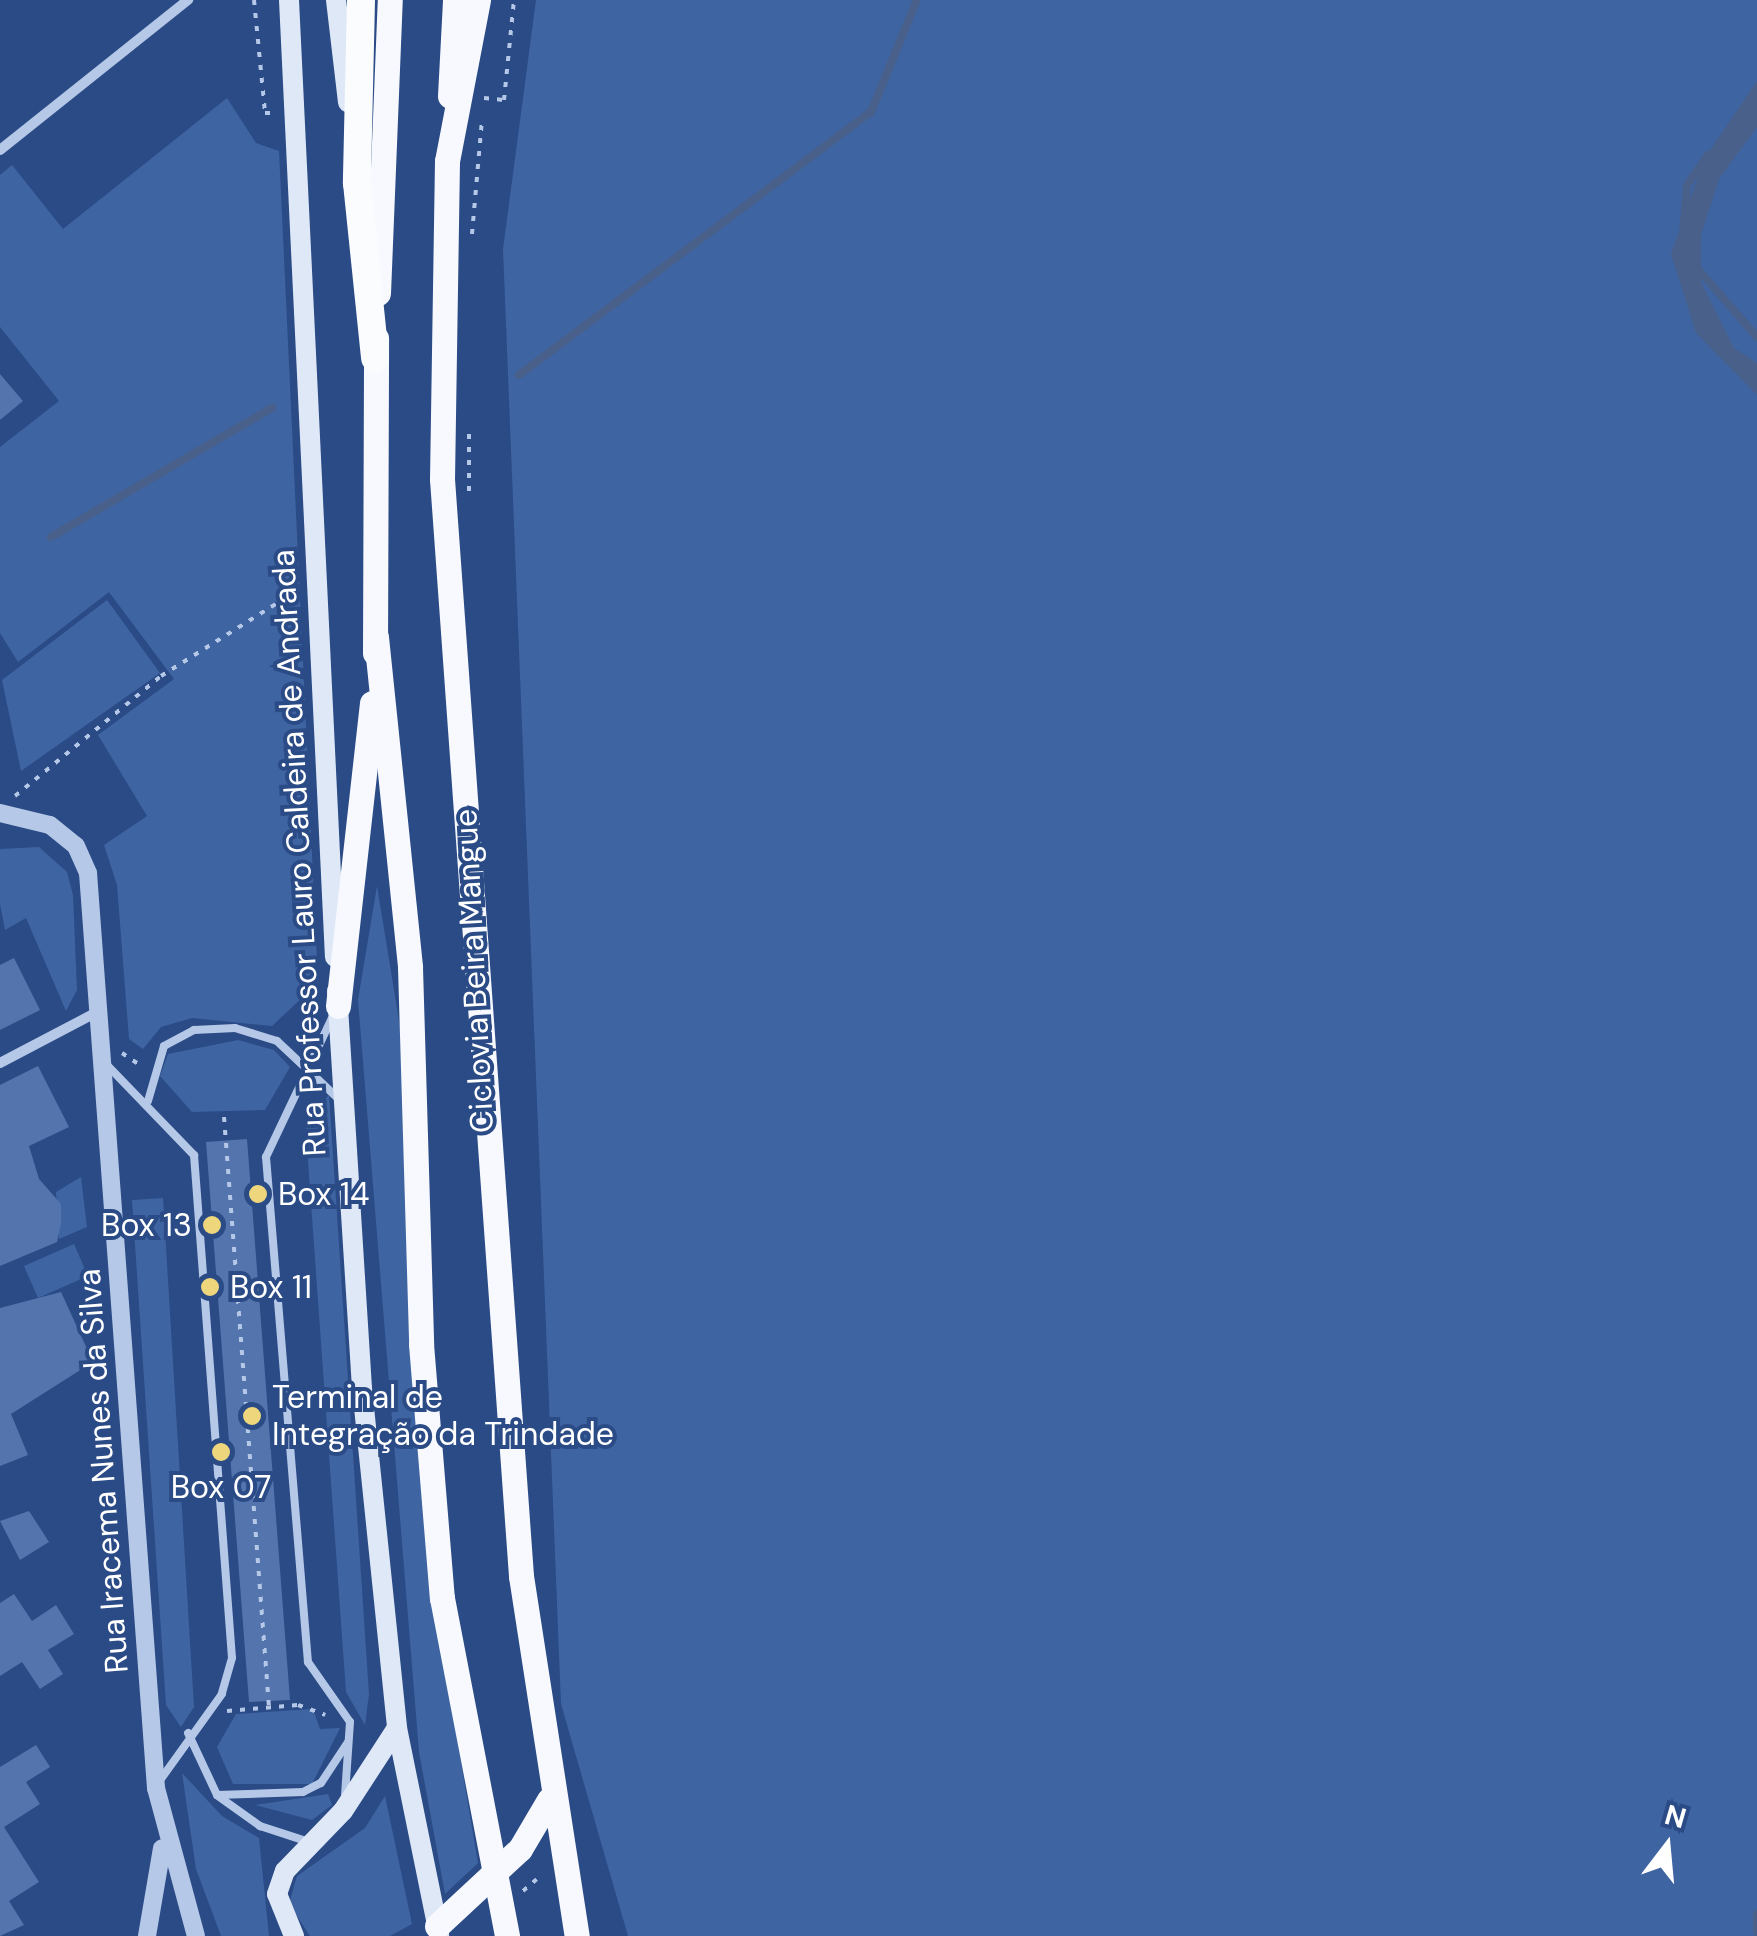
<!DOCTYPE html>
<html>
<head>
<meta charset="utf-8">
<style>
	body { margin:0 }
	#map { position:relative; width:1757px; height:1936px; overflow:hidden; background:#2a4b86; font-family:"DM Sans",sans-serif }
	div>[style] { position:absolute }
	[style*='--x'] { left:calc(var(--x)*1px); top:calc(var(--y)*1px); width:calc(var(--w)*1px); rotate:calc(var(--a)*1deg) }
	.green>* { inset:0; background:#3f64a2 }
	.water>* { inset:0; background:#48608a }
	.stream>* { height:8px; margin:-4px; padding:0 4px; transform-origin:4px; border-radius:4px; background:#48608a }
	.building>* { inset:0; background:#5374ad }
	.path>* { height:4px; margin-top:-2px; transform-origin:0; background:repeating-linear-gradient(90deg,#b6c8e7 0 5px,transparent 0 13px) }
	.service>* { height:8px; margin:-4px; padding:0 4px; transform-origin:4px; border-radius:4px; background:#b6c8e7 }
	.minor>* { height:10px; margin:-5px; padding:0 5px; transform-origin:5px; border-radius:5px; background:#b6c8e7 }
	.tertiary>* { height:18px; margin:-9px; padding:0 9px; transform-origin:9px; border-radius:9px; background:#b6c8e7 }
	.secondary>* { height:20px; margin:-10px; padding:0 10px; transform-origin:10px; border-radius:10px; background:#dfe8f7 }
	.primary>* { height:25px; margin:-12.5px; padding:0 12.5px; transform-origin:12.5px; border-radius:12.5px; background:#f7f9fe }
	.trunk>* { height:28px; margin:-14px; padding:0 14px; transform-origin:14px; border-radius:14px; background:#fbfcfe }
	.dots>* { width:28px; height:28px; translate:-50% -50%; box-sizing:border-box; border:5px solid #2a4b86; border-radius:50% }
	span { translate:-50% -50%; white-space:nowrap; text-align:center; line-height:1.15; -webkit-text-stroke:8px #2a4b86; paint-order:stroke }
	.street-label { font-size:32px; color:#fff }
	.poi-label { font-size:32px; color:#fff }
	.left { translate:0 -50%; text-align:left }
	.right { translate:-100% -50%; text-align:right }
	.north { position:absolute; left:1617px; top:1796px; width:100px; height:100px; -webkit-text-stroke:8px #2a4b86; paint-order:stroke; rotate:16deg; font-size:28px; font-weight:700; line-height:40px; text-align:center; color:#fff }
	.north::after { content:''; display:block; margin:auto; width:35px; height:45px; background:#fff; clip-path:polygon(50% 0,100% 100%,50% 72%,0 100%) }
</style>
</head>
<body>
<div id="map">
	<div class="green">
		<i style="clip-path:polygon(536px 0,1757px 0,1757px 1936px,628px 1936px,561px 1704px,503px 249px)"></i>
		<i style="clip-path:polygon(227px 98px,256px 143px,279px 151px,318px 983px,272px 1026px,192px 1018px,161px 1027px,143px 1049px,129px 1039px,117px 885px,104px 845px,147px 816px,98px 735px,174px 679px,109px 592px,18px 662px,0 633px,0 447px,59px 401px,0 327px,0 175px,12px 165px,63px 229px)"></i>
		<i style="clip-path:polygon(107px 600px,160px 673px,21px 771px,2px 680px)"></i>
		<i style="clip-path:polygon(39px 847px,67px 872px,73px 895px,77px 990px,66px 1011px,26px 918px,5px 930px,0 904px,0 849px)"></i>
		<i style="clip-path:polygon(377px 886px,402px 1039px,430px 1578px,478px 1863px,445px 1894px,419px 1752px,358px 1000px)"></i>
		<i style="clip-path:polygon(238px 1040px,274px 1050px,290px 1067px,265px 1110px,192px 1112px,160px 1076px,168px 1054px)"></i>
		<i style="clip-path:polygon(329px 1095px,369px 1694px,365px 1725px,346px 1692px,305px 1119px)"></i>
		<i style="clip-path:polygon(81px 1177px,87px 1227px,59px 1239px,56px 1192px)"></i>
		<i style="clip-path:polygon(163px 1198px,194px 1707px,181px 1727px,166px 1705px,132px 1200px)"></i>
		<i style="clip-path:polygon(74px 1244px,88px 1276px,38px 1298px,24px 1266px)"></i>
		<i style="clip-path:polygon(313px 1709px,320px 1729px,340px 1728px,312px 1784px,233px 1784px,217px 1747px,236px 1714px)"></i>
		<i style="clip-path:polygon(182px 1773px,222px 1816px,259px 1838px,269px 1936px,221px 1936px,196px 1869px)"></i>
		<i style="clip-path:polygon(328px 1794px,332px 1805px,312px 1820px,255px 1805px)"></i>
		<i style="clip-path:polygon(385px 1796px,412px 1924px,390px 1936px,310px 1936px,289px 1904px,297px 1876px,365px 1828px)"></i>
	</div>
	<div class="water">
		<i style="clip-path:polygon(1757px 81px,1757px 127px,1719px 179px,1701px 235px,1701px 282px,1734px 348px,1757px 363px,1757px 395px,1696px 333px,1671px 254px,1704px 159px)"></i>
	</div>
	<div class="stream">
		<i style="--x:1683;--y:233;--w:48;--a:-85.2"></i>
		<i style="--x:1687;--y:185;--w:37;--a:-55"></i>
		<i style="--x:1698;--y:269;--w:90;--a:49.1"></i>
		<i style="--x:519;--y:375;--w:439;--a:-36.8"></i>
		<i style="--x:871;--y:112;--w:121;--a:-67.7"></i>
		<i style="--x:51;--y:537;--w:256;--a:-30.3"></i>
		<i style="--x:1757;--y:1914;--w:18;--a:90"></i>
	</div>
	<div class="building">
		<i style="clip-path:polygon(0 374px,23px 401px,0 420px)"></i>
		<i style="clip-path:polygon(14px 958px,40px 1010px,0 1030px,0 965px)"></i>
		<i style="clip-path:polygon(38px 1066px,69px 1127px,29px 1146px,39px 1179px,61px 1204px,61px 1224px,57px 1242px,0 1266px,0 1085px)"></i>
		<i style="clip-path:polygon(247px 1139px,290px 1700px,249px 1702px,206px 1142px)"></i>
		<i style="clip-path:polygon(61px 1292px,93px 1362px,11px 1414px,28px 1455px,0 1466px,0 1308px)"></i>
		<i style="clip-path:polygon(29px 1511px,49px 1542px,20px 1560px,0 1521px)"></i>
		<i style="clip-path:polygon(14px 1594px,32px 1621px,56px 1605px,74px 1634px,48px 1650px,63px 1674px,40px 1689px,22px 1662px,0 1676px,0 1603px)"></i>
		<i style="clip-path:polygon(36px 1745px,50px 1767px,26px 1782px,40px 1804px,4px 1827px,39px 1882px,9px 1901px,24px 1925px,0 1936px,0 1767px)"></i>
	</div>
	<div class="path">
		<i style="--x:254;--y:0;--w:114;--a:84.4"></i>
		<i style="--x:265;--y:113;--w:8;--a:0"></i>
		<i style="--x:484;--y:98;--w:20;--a:6"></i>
		<i style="--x:504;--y:100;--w:100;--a:-84.3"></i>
		<i style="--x:472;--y:234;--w:115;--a:-85"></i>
		<i style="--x:469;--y:434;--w:60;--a:90"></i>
		<i style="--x:15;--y:796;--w:189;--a:-39.4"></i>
		<i style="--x:161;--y:676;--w:162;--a:-32.1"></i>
		<i style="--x:122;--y:1053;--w:25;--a:34"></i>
		<i style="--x:224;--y:1117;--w:592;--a:85.64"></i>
		<i style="--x:227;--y:1711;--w:71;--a:-4.8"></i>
		<i style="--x:298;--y:1705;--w:29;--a:20"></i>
		<i style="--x:523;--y:1891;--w:18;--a:-41"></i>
	</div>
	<div class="service">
		<i style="--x:332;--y:1018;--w:154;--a:115.4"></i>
		<i style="--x:266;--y:1157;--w:507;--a:85.25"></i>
		<i style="--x:308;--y:1662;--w:73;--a:55"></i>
		<i style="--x:350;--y:1722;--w:74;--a:93.9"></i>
		<i style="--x:106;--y:1064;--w:127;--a:46"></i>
		<i style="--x:194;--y:1155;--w:504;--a:85.68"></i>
		<i style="--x:232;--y:1658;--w:37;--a:106"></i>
		<i style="--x:222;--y:1694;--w:105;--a:125.7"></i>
		<i style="--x:148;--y:1101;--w:57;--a:-73.8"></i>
		<i style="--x:164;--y:1046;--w:34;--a:-28"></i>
		<i style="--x:194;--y:1030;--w:41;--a:-2.8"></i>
		<i style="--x:235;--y:1028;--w:44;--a:17.2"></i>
		<i style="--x:277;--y:1041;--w:88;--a:43.2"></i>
		<i style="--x:188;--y:1733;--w:68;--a:64.9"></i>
		<i style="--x:217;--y:1795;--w:86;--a:-2"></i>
		<i style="--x:303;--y:1792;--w:20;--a:-27"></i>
		<i style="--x:321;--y:1783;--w:49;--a:-56.6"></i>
		<i style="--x:218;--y:1796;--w:52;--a:35.5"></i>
		<i style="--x:260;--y:1826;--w:48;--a:18.1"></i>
	</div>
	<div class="minor">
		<i style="--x:0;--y:150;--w:241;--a:-38.6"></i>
		<i style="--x:0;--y:1063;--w:114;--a:-27.7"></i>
	</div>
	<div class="tertiary">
		<i style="--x:0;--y:813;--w:51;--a:13.5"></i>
		<i style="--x:50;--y:825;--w:33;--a:39"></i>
		<i style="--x:76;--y:846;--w:30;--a:66"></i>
		<i style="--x:88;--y:873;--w:918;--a:85.75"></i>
		<i style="--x:156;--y:1788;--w:153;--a:74.9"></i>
		<i style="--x:147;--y:1936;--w:89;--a:-80.3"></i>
	</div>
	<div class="secondary">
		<i style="--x:289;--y:0;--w:958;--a:87.25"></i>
		<i style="--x:336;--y:0;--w:103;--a:83.3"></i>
		<i style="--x:337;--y:991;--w:398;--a:86.4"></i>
		<i style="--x:362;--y:1388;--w:342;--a:84.1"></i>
		<i style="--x:397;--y:1728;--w:211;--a:78.5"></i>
		<i style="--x:294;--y:1936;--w:45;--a:-112"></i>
		<i style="--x:277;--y:1894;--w:24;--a:-71"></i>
		<i style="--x:285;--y:1871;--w:83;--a:-46"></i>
		<i style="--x:343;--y:1811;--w:99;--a:-57"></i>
	</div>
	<div class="primary">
		<i style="--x:478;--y:0;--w:164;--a:100.9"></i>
		<i style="--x:447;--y:161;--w:318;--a:90.9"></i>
		<i style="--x:442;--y:479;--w:1100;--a:85.88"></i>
		<i style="--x:521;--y:1576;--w:364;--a:81.2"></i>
		<i style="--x:450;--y:96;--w:96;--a:-87"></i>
		<i style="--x:378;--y:293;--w:293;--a:-87.7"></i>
		<i style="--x:376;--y:637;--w:332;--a:84.1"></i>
		<i style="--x:410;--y:967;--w:377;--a:88.3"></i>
		<i style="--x:421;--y:1344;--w:255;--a:85.3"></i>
		<i style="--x:442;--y:1598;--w:344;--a:79.1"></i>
		<i style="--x:375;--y:653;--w:315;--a:-89.8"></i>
		<i style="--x:338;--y:1006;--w:305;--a:-83.6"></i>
		<i style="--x:437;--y:1926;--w:113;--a:-42.9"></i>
		<i style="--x:520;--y:1849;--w:57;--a:-59.4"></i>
	</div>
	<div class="trunk">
		<i style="--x:361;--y:0;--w:183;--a:91.3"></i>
		<i style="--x:357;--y:183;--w:176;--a:84.1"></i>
	</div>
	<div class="dots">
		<i style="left:258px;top:1194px;background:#eed67d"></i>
		<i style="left:212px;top:1225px;background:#eed67d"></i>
		<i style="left:210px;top:1287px;background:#eed67d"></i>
		<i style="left:252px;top:1416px;background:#eed67d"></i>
		<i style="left:221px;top:1452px;background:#eed67d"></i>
	</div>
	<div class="street-label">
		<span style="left:299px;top:853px;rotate:-93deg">Rua Professor Lauro Caldeira de Andrada</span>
		<span style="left:474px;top:971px;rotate:-93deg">Ciclovia Beira Mangue</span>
		<span style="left:103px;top:1471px;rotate:-94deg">Rua Iracema Nunes da Silva</span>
	</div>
	<div class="poi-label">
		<span class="left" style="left:278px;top:1194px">Box 14</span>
		<span class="right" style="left:192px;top:1225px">Box 13</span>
		<span class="left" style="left:230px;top:1287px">Box 11</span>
		<span class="left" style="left:272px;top:1416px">Terminal de<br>Integração da Trindade</span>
		<span style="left:221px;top:1487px">Box 07</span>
	</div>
	<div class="north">N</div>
</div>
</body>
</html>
